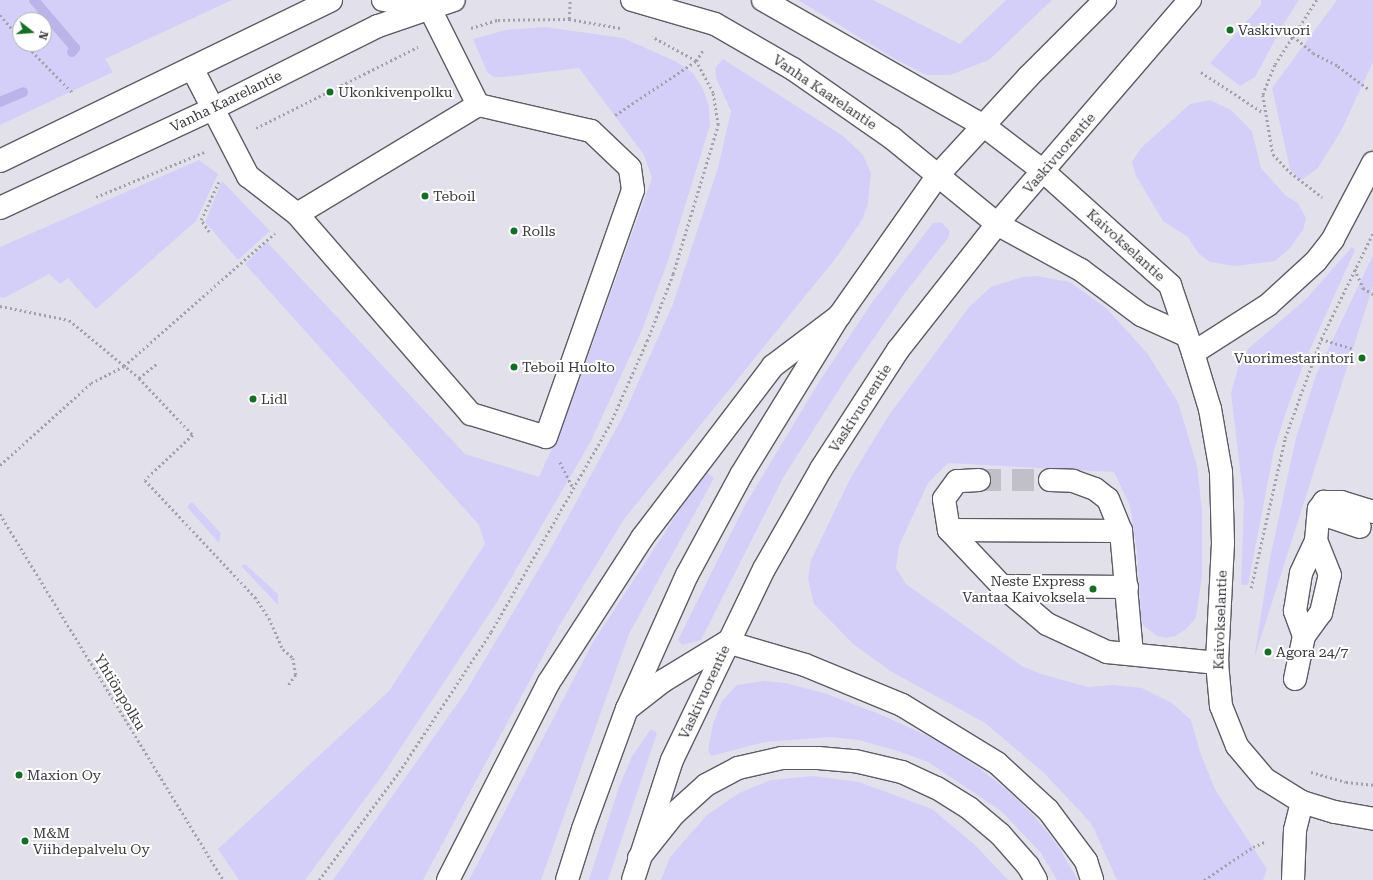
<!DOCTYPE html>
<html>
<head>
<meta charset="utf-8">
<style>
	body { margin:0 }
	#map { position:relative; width:1373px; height:880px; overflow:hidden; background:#e2e1eb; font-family:"Roboto Serif",serif }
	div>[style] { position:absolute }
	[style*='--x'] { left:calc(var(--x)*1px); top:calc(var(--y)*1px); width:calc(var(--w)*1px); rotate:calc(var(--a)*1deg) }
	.green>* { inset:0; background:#d4cff9 }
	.stream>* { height:10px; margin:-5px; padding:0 5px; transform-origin:5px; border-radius:5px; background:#bbb4e8 }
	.minor-tunnel>* { height:22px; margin-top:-11px; transform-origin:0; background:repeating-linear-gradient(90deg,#c1c0c8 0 22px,transparent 0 33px) }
	.path>* { height:2.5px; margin-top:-1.25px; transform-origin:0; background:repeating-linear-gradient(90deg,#a2a1a9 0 2px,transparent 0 5px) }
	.roads { filter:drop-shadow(1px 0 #5d5c64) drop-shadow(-1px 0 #5d5c64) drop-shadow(0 1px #5d5c64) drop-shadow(0 -1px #5d5c64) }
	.minor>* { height:22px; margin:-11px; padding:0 11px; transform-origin:11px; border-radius:11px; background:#fff }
	.major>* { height:22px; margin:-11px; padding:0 11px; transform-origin:11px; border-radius:11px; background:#fff }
	.highway>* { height:22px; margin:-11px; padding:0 11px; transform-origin:11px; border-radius:11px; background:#fff }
	.dots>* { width:11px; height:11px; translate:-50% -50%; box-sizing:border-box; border:2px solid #fff; border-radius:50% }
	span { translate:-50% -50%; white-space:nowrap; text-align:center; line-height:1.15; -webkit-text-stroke:4px #fff; paint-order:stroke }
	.poi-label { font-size:14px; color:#3b3a3e }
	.left { translate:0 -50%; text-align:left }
	.right { translate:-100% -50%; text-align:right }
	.street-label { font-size:14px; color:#3b3a3e }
	.north { position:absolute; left:12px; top:12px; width:40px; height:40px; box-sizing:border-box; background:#fff; border:1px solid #b1b0b2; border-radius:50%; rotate:107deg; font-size:11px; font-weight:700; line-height:16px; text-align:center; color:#3b3a3e }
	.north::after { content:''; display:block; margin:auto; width:14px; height:18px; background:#0f7222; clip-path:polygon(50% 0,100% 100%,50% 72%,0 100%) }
</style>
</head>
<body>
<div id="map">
	<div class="green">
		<i style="clip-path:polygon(evenodd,0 0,232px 0,105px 59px,113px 72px,0 125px,0 0,20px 20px,44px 20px,44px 44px,20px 44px,20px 20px)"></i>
		<i style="clip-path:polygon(798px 0,873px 0,960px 44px,1006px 0,1052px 0,989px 60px,950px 75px,926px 75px,895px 59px)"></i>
		<i style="clip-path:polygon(1261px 0,1299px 0,1283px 25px,1255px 77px,1240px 86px,1210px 63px,1261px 5px)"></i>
		<i style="clip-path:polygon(1337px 0,1373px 0,1373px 62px,1341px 131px,1318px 168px,1300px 181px,1290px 169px,1272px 88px)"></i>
		<i style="clip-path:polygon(545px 27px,623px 38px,677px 62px,693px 73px,703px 89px,709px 106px,710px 125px,668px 261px,642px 330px,590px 443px,497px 602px,382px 776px,305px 880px,239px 880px,218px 849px,389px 691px,485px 544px,479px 525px,245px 264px,267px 242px,465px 454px,539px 477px,566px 417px,652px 178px,644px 155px,579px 68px,504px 77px,494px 77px,487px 72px,473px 39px,506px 30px)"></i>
		<i style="clip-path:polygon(723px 59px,843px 136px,863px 155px,871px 173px,868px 204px,862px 220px,836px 258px,624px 519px,558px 628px,423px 880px,333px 880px,465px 693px,550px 550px,624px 414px,673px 304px,718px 168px,731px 111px,716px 78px,715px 68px)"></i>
		<i style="clip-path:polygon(1210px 100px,1231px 110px,1252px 131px,1261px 168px,1286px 196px,1298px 203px,1306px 218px,1303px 230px,1290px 248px,1275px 261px,1235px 266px,1210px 262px,1198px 253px,1188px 237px,1163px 221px,1136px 176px,1132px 162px,1141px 148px,1190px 104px)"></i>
		<i style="clip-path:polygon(199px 160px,218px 174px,196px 221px,96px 309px,68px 278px,60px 284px,49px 274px,4px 298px,0 297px,0 247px)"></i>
		<i style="clip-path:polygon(222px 181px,270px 231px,238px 260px,205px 222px)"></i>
		<i style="clip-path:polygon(941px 222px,950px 231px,948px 238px,905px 293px,845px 380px,783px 478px,701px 640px,682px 645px,678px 640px,745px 505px,819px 382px,873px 301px,933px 223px)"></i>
		<i style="clip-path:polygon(1352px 247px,1355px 250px,1303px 365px,1287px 409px,1274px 450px,1248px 585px,1241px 585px,1244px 503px,1231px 393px,1238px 367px,1249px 348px,1307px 298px)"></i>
		<i style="clip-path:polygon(1373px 255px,1373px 286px,1254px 659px,1270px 558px,1296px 438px,1316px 375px)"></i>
		<i style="clip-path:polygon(1036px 276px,1070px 282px,1107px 309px,1147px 353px,1178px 402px,1197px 466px,1202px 510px,1202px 576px,1196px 618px,1185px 630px,1175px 636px,1166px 638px,1157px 636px,1144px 626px,1141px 619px,1137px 551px,1130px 506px,1114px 472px,948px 463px,928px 483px,899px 546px,896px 568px,906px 584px,1022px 666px,1041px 674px,1088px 687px,1113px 685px,1142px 688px,1172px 703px,1191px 720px,1201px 755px,1216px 791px,1267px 869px,1263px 880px,1117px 880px,1091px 823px,1044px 773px,985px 723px,892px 672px,853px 644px,814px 604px,808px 579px,811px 560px,851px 477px,889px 415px,970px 306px,991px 287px,1022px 277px)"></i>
		<i style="clip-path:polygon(705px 471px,714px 478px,629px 634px,541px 880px,469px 880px,593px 642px)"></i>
		<i style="clip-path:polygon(190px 503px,193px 503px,221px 533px,219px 543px,187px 507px)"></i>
		<i style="clip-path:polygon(245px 564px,278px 594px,278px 605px,241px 566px)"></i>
		<i style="clip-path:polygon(764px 681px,786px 683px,827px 694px,884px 716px,934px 739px,979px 768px,1011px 793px,1035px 817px,1058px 846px,1078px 880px,1057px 880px,1041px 853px,1001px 811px,928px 762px,901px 752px,859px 740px,830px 737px,765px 742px,711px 756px,708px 750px,713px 724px,722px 701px,737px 685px)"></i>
		<i style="clip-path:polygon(651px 729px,657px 733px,608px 880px,589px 880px,619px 787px,632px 756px)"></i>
		<i style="clip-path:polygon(813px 776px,859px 782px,932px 809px,974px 844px,1008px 880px,661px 880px,670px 857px,707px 815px,739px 793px,771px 780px)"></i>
	</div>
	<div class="stream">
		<i style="--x:34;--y:0;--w:63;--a:49.5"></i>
		<i style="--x:75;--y:48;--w:5;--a:127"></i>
		<i style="--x:0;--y:102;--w:25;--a:-23"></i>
	</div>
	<div class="minor-tunnel">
		<i style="--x:979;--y:480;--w:71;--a:0"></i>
	</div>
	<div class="path">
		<i style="--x:1317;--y:0;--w:77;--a:122.9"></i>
		<i style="--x:1275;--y:65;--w:32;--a:112"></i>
		<i style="--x:1263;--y:95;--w:60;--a:80.4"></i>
		<i style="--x:1273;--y:154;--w:25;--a:47"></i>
		<i style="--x:1290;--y:172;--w:41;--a:38"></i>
		<i style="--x:0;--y:15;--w:30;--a:49"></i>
		<i style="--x:569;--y:19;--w:19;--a:-87"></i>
		<i style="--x:471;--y:28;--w:28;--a:-17"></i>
		<i style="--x:498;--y:20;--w:71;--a:-0.8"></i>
		<i style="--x:569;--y:19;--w:52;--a:10"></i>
		<i style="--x:1293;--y:36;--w:26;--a:40"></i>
		<i style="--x:1313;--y:53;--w:28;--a:27"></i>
		<i style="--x:1338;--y:66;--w:39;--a:37"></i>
		<i style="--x:25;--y:44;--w:70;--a:45.6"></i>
		<i style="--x:1201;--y:72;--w:75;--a:33.1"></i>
		<i style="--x:615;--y:115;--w:97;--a:-33.7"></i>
		<i style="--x:696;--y:61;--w:50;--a:-151.4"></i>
		<i style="--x:256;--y:128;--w:181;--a:-26.6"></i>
		<i style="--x:96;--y:197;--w:117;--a:-22.6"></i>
		<i style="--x:209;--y:232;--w:14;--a:-124"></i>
		<i style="--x:201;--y:220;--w:43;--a:-65.2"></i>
		<i style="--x:1355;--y:269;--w:21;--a:67"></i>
		<i style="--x:1363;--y:288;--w:12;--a:31"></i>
		<i style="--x:0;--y:306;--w:70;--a:11.5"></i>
		<i style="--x:69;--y:320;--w:91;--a:39.6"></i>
		<i style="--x:139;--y:378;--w:22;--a:-39"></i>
		<i style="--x:1321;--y:339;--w:34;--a:17"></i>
		<i style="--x:139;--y:378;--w:79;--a:46.5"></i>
		<i style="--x:193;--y:435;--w:66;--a:136.8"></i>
		<i style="--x:145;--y:480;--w:161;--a:46.8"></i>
		<i style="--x:255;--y:597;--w:25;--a:56"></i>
		<i style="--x:269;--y:618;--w:34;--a:66"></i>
		<i style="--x:283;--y:649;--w:13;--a:42"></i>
		<i style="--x:293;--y:658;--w:17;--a:80"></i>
		<i style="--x:296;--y:675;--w:14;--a:126"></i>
		<i style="--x:560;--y:462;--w:30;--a:63"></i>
		<i style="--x:0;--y:465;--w:122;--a:-42"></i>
		<i style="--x:91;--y:383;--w:37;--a:-27"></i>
		<i style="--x:124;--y:366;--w:201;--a:-41.4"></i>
		<i style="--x:0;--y:514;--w:429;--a:58.6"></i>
		<i style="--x:1251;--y:588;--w:154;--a:-77.2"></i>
		<i style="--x:1285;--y:438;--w:105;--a:-70"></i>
		<i style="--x:1321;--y:339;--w:118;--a:-63.9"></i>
		<i style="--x:1311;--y:772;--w:36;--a:16"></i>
		<i style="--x:1346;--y:782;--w:27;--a:6"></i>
		<i style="--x:319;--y:880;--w:134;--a:-53.5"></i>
		<i style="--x:399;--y:772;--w:168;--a:-56.7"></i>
		<i style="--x:491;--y:632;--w:240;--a:-60.2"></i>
		<i style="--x:610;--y:424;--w:91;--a:-66"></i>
		<i style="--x:647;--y:341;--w:72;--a:-68.8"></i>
		<i style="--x:673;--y:274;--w:156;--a:-73.2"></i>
		<i style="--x:718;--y:125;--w:32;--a:-99"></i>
		<i style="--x:713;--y:93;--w:36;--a:-118"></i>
		<i style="--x:696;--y:61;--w:13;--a:-58"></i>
		<i style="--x:1204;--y:880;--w:59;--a:-34"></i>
		<i style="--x:1253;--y:847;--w:13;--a:-23"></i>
	</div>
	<div class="roads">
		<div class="minor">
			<i style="--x:383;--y:0;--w:47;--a:8.7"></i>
			<i style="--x:429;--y:7;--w:110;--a:63.4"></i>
			<i style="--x:192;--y:68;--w:122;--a:62.6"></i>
			<i style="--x:248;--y:176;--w:62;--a:37.8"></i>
			<i style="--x:297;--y:214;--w:265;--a:49"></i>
			<i style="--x:471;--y:414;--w:78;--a:17"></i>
			<i style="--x:546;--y:437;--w:262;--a:-70.6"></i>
			<i style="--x:633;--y:190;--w:22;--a:-98"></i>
			<i style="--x:630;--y:168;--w:54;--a:-136.5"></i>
			<i style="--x:591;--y:131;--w:116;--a:-167"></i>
			<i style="--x:478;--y:105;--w:211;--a:148.9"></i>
			<i style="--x:1043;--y:171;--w:171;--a:41.9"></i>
			<i style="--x:1170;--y:285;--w:72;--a:71.3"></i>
			<i style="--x:1193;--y:353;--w:59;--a:73.1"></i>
			<i style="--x:1210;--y:409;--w:64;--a:80.1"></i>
			<i style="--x:1221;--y:472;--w:71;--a:88.4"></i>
			<i style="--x:1223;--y:543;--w:120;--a:92.9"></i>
			<i style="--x:1217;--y:663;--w:43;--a:84.7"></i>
			<i style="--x:1221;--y:706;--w:43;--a:68.2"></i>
			<i style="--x:1237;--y:746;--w:43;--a:49.7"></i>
			<i style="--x:1265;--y:779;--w:44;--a:31.9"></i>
			<i style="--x:1302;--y:802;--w:34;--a:17"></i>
			<i style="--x:1335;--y:812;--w:39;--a:10"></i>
			<i style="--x:997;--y:224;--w:96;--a:28.7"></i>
			<i style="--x:1081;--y:270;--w:75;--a:36.9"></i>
			<i style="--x:1141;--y:315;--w:48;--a:24.4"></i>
			<i style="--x:1193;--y:353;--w:89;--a:-32.6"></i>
			<i style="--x:1268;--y:305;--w:65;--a:-42.5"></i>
			<i style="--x:1316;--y:261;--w:28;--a:-52"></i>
			<i style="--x:1333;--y:239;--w:86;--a:-62.2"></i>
			<i style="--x:979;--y:480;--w:22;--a:177"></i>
			<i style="--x:957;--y:481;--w:22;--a:126"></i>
			<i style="--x:944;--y:499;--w:31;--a:81"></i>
			<i style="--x:949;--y:530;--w:77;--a:46.6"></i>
			<i style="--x:1002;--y:586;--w:59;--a:40.2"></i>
			<i style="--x:1047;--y:624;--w:66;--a:25"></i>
			<i style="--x:1107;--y:652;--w:111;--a:5.7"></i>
			<i style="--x:1050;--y:480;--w:23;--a:2"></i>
			<i style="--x:1073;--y:481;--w:23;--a:20"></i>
			<i style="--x:1095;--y:489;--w:16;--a:38"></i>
			<i style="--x:1108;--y:499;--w:35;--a:68"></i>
			<i style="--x:1121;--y:531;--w:123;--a:84.9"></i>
			<i style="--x:1319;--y:513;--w:43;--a:18.9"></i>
			<i style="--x:949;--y:530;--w:172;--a:0.3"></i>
			<i style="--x:1002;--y:586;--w:125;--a:0.5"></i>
			<i style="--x:1304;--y:636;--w:27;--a:-110"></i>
			<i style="--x:1295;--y:611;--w:38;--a:-81"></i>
			<i style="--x:1301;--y:573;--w:35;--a:-65"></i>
			<i style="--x:1316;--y:541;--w:32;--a:-85"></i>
			<i style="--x:1319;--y:509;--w:9;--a:-54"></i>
			<i style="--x:1324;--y:502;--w:17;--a:0"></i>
			<i style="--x:1341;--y:502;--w:34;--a:17"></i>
			<i style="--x:1295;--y:679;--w:44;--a:-78.2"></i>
			<i style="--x:1304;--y:636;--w:29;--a:-54"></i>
			<i style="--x:1321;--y:613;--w:39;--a:-77"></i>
			<i style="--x:1330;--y:575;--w:37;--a:-112"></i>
			<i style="--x:1293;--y:880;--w:50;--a:-87.7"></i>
			<i style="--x:1295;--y:830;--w:29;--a:-76"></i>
		</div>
		<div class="major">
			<i style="--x:632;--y:0;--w:86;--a:16.1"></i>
			<i style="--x:715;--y:24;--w:90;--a:30"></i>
			<i style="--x:793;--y:69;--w:121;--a:34.9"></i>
			<i style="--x:892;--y:138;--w:136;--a:39.3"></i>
			<i style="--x:763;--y:0;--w:254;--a:29.7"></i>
			<i style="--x:984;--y:126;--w:74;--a:37.3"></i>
			<i style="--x:0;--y:161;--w:368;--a:-25.9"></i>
			<i style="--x:0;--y:208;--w:236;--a:-25"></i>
			<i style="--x:214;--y:108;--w:183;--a:-26.6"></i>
			<i style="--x:378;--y:26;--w:80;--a:-18.9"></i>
			<i style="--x:567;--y:880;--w:53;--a:-72.6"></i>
			<i style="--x:583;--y:829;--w:128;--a:-69.9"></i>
			<i style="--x:627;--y:709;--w:147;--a:-65.9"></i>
			<i style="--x:687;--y:575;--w:114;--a:-61.6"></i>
			<i style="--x:741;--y:475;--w:187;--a:-58.4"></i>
			<i style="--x:839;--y:316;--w:172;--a:-54.9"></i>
			<i style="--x:938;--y:175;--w:133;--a:-47.4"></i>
			<i style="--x:1028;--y:77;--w:109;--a:-45"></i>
			<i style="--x:633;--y:880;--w:126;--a:-72"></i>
			<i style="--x:672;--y:760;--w:212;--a:-64.3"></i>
			<i style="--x:764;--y:569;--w:115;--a:-60.3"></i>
			<i style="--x:821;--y:469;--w:142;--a:-57.1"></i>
			<i style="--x:898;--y:350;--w:160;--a:-51.8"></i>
			<i style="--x:997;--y:224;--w:296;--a:-49.3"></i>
		</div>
		<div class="highway">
			<i style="--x:627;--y:709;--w:46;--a:-37.9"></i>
			<i style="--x:663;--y:681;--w:75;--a:-31.4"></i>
			<i style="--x:727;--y:642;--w:81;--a:16.4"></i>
			<i style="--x:805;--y:665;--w:105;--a:22.4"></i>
			<i style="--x:902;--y:705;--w:111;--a:31.4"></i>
			<i style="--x:997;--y:763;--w:69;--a:42.7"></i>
			<i style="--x:1048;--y:810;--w:64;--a:53.3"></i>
			<i style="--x:1086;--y:861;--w:20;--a:72"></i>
			<i style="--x:639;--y:858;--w:56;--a:-51.5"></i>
			<i style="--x:674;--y:814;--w:43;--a:-42.2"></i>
			<i style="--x:706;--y:785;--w:36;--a:-28"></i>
			<i style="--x:738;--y:768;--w:45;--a:-12.8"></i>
			<i style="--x:782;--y:758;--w:36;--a:0"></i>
			<i style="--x:818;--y:758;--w:37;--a:5"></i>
			<i style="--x:855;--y:761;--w:48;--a:13.2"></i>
			<i style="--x:902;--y:772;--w:38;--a:25"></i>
			<i style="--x:937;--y:788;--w:38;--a:32"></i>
			<i style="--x:969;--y:808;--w:40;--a:40"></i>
			<i style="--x:1000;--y:834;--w:43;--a:48.8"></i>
			<i style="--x:1028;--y:866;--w:16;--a:60"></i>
			<i style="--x:448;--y:880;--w:222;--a:-63"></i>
			<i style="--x:549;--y:682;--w:171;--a:-57.1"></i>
			<i style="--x:642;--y:538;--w:216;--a:-52.7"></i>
			<i style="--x:773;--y:366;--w:83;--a:-37.1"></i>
		</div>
	</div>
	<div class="dots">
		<i style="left:1230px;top:30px;background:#0f7222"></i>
		<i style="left:330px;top:92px;background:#0f7222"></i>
		<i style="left:425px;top:196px;background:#0f7222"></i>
		<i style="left:514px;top:231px;background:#0f7222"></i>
		<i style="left:1362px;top:358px;background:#0f7222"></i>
		<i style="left:514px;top:367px;background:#0f7222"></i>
		<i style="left:253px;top:399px;background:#0f7222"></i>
		<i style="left:1093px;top:589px;background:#0f7222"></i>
		<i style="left:1268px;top:652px;background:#0f7222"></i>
		<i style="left:19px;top:775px;background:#0f7222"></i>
		<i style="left:25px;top:841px;background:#0f7222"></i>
	</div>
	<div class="poi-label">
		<span class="left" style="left:1238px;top:30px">Vaskivuori</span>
		<span class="left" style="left:338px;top:92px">Ukonkivenpolku</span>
		<span class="left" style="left:433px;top:196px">Teboil</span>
		<span class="left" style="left:522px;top:231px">Rolls</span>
		<span class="right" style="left:1354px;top:358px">Vuorimestarintori</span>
		<span class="left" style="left:522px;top:367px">Teboil Huolto</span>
		<span class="left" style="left:261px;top:399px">Lidl</span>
		<span class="right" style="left:1085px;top:589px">Neste Express<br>Vantaa Kaivoksela</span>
		<span class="left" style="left:1276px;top:652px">Agora 24/7</span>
		<span class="left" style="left:27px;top:775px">Maxion Oy</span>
		<span class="left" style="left:33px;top:841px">M&amp;M<br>Viihdepalvelu Oy</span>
	</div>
	<div class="street-label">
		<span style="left:825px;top:92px;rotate:34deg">Vanha Kaarelantie</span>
		<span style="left:226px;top:101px;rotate:-26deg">Vanha Kaarelantie</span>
		<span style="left:1059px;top:153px;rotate:-49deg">Vaskivuorentie</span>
		<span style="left:1126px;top:245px;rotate:42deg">Kaivokselantie</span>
		<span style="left:860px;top:408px;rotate:-57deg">Vaskivuorentie</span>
		<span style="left:1220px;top:620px;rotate:-88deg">Kaivokselantie</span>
		<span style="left:120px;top:692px;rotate:59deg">Yhtiönpolku</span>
		<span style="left:704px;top:692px;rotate:-65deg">Vaskivuorentie</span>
	</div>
	<div class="north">N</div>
</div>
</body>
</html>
